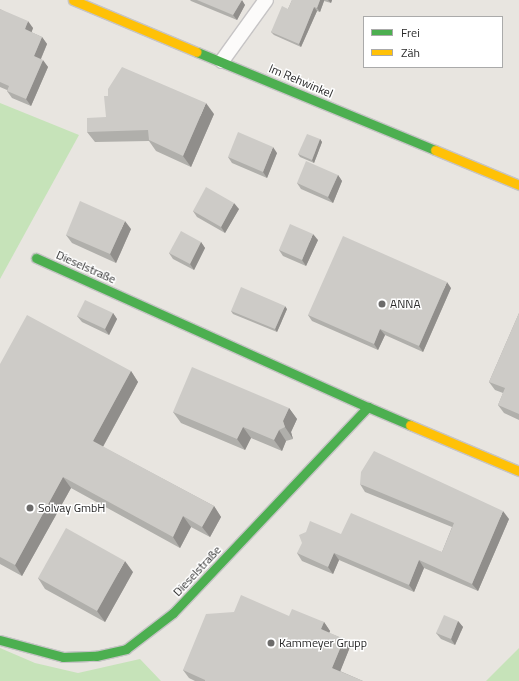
<!DOCTYPE html>
<html>
<head>
<meta charset="utf-8">
<style>
	body { margin:0 }
	#map { position:relative; width:519px; height:681px; overflow:hidden; background:#e8e5e0; font-family:"Titillium Web",sans-serif }
	div>[style] { position:absolute }
	[style*='--x'] { left:calc(var(--x)*1px); top:calc(var(--y)*1px); width:calc(var(--w)*1px); rotate:calc(var(--a)*1deg) }
	.green>* { inset:0; background:#c6e3b9 }
	.roads { filter:drop-shadow(1px 0 #c6c4c5) drop-shadow(-1px 0 #c6c4c5) drop-shadow(0 1px #c6c4c5) drop-shadow(0 -1px #c6c4c5) }
	.street>* { height:14px; margin:-7px; padding:0 7px; transform-origin:7px; border-radius:7px; background:#fcfbfa }
	.fast>* { height:9px; margin:-4.5px; padding:0 4.5px; transform-origin:4.5px; border-radius:4.5px; background:#4caf50 }
	.slow>* { height:9px; margin:-4.5px; padding:0 4.5px; transform-origin:4.5px; border-radius:4.5px; background:#ffc107 }
	.wall>* { inset:0; background:#b0afab }
	.shaded-wall>* { inset:0; background:#908e8b }
	.building>* { inset:0; background:#cdcbc7 }
	.dots>* { width:11px; height:11px; translate:-50% -50%; box-sizing:border-box; border:2px solid #fff; border-radius:50% }
	span { translate:-50% -50%; white-space:nowrap; text-align:center; line-height:1.15; -webkit-text-stroke:3px #fff; paint-order:stroke }
	.street-label { font-size:12px; color:#2a2a2a }
	.poi-label { font-size:12px; color:#2a2a2a }
	.left { translate:0 -50%; text-align:left }
	.legend { position:absolute; left:363px; top:16px; width:140px; height:52px; box-sizing:border-box; background:#fff; border:1px solid #aaa; margin:0; padding:5px 7px; list-style:none; font-size:12px; color:#2a2a2a }
	.legend li { display:flex; align-items:center; gap:8px; height:20px }
	.legend b { width:20px; border:1px solid #aaa }
</style>
</head>
<body>
<div id="map">
	<div class="green">
		<i style="clip-path:polygon(0 103px,79px 135px,0 279px)"></i>
		<i style="clip-path:polygon(519px 647px,519px 681px,486px 681px,519px 648px)"></i>
		<i style="clip-path:polygon(0 648px,35px 663px,78px 673px,140px 659px,161px 681px,0 681px)"></i>
	</div>
	<div class="roads">
		<div class="street">
			<i style="--x:222;--y:61;--w:75;--a:-54.2"></i>
		</div>
		<div class="fast">
			<i style="--x:197;--y:52;--w:257;--a:22.4"></i>
			<i style="--x:36;--y:258;--w:364;--a:24.2"></i>
			<i style="--x:0;--y:640;--w:65;--a:15.1"></i>
			<i style="--x:63;--y:657;--w:33;--a:-2"></i>
			<i style="--x:96;--y:656;--w:31;--a:-13"></i>
			<i style="--x:126;--y:649;--w:59;--a:-37.5"></i>
			<i style="--x:173;--y:613;--w:284;--a:-46.6"></i>
			<i style="--x:368;--y:407;--w:46;--a:23.2"></i>
		</div>
		<div class="slow">
			<i style="--x:73;--y:0;--w:134;--a:22.8"></i>
			<i style="--x:435;--y:150;--w:91;--a:22.6"></i>
			<i style="--x:410;--y:425;--w:118;--a:22.9"></i>
		</div>
	</div>
	<div class="wall">
		<i style="clip-path:polygon(190px 0,241px 0,245px 5px,237px 20px,191px 1px)"></i>
		<i style="clip-path:polygon(292px 0,332px 0,331px 3px,324px 1px,320px 12px,317px 11px,301px 47px,274px 35px,271px 32px,288px 9px)"></i>
		<i style="clip-path:polygon(0 9px,33px 28px,31px 32px,42px 37px,47px 44px,41px 59px,48px 67px,31px 106px,12px 98px,7px 91px,7px 90px,0 87px)"></i>
		<i style="clip-path:polygon(214px 114px,191px 167px,156px 151px,149px 141px,95px 142px,87px 132px)"></i>
		<i style="clip-path:polygon(320px 139px,322px 142px,314px 163px,300px 157px,298px 154px)"></i>
		<i style="clip-path:polygon(277px 153px,267px 178px,232px 163px,228px 157px)"></i>
		<i style="clip-path:polygon(338px 175px,342px 181px,333px 203px,301px 189px,297px 183px)"></i>
		<i style="clip-path:polygon(239px 209px,225px 233px,197px 217px,193px 211px)"></i>
		<i style="clip-path:polygon(131px 229px,116px 263px,72px 243px,66px 235px)"></i>
		<i style="clip-path:polygon(318px 240px,306px 266px,283px 256px,279px 250px)"></i>
		<i style="clip-path:polygon(201px 242px,205px 248px,194px 270px,173px 259px,169px 253px)"></i>
		<i style="clip-path:polygon(451px 288px,423px 352px,385px 335px,378px 350px,312px 321px,308px 315px)"></i>
		<i style="clip-path:polygon(287px 309px,277px 332px,233px 314px,231px 311px)"></i>
		<i style="clip-path:polygon(113px 313px,117px 319px,109px 335px,82px 322px,77px 316px)"></i>
		<i style="clip-path:polygon(519px 313px,519px 420px,504px 413px,498px 405px,503px 393px,495px 390px,489px 382px)"></i>
		<i style="clip-path:polygon(0 364px,131px 371px,138px 382px,103px 447px,214px 506px,221px 517px,210px 537px,191px 527px,180px 548px,71px 488px,22px 576px,0 564px)"></i>
		<i style="clip-path:polygon(289px 408px,297px 419px,291px 432px,293px 439px,286px 441px,282px 451px,251px 438px,245px 450px,181px 423px,173px 412px)"></i>
		<i style="clip-path:polygon(360px 484px,509px 519px,478px 591px,424px 568px,414px 592px,339px 560px,333px 574px,302px 561px,297px 553px,341px 534px,442px 552px,452px 527px,365px 492px)"></i>
		<i style="clip-path:polygon(133px 572px,105px 622px,45px 589px,38px 578px)"></i>
		<i style="clip-path:polygon(289px 616px,324px 622px,330px 631px,329px 633px,344px 639px,350px 647px,340px 671px,363px 681px,195px 681px,189px 678px,183px 670px)"></i>
		<i style="clip-path:polygon(458px 621px,463px 627px,455px 645px,441px 639px,436px 633px)"></i>
	</div>
	<div class="shaded-wall">
		<i style="clip-path:polygon(242px 0,245px 5px,237px 20px,233px 15px)"></i>
		<i style="clip-path:polygon(320px 0,324px 0,324px 1px,320px 12px,317px 8px)"></i>
		<i style="clip-path:polygon(328px 0,332px 0,331px 3px)"></i>
		<i style="clip-path:polygon(314px 7px,317px 11px,301px 47px,299px 44px)"></i>
		<i style="clip-path:polygon(28px 21px,33px 28px,30px 37px,25px 29px)"></i>
		<i style="clip-path:polygon(42px 37px,47px 44px,39px 63px,34px 56px)"></i>
		<i style="clip-path:polygon(43px 60px,48px 67px,31px 106px,26px 99px)"></i>
		<i style="clip-path:polygon(206px 103px,214px 114px,191px 167px,183px 156px)"></i>
		<i style="clip-path:polygon(320px 139px,322px 142px,314px 163px,312px 160px)"></i>
		<i style="clip-path:polygon(273px 147px,277px 153px,267px 178px,263px 172px)"></i>
		<i style="clip-path:polygon(338px 175px,342px 181px,333px 203px,328px 197px)"></i>
		<i style="clip-path:polygon(234px 203px,239px 209px,225px 233px,221px 227px)"></i>
		<i style="clip-path:polygon(125px 221px,131px 229px,116px 263px,110px 254px)"></i>
		<i style="clip-path:polygon(313px 234px,318px 240px,306px 266px,302px 260px)"></i>
		<i style="clip-path:polygon(201px 242px,205px 248px,194px 270px,190px 264px)"></i>
		<i style="clip-path:polygon(447px 282px,451px 288px,423px 352px,419px 346px)"></i>
		<i style="clip-path:polygon(285px 306px,287px 309px,277px 332px,275px 329px)"></i>
		<i style="clip-path:polygon(113px 313px,117px 319px,109px 335px,105px 329px)"></i>
		<i style="clip-path:polygon(380px 329px,385px 335px,378px 350px,374px 344px)"></i>
		<i style="clip-path:polygon(131px 371px,138px 382px,100px 452px,93px 441px)"></i>
		<i style="clip-path:polygon(289px 408px,297px 419px,291px 432px,293px 439px,285px 427px,283px 421px)"></i>
		<i style="clip-path:polygon(243px 427px,251px 438px,245px 450px,237px 439px)"></i>
		<i style="clip-path:polygon(279px 430px,286px 441px,282px 451px,274px 440px)"></i>
		<i style="clip-path:polygon(63px 477px,71px 488px,22px 576px,15px 565px)"></i>
		<i style="clip-path:polygon(214px 506px,221px 517px,210px 537px,202px 527px)"></i>
		<i style="clip-path:polygon(503px 511px,509px 519px,478px 591px,472px 584px)"></i>
		<i style="clip-path:polygon(183px 516px,191px 527px,180px 548px,173px 537px)"></i>
		<i style="clip-path:polygon(334px 553px,339px 560px,333px 574px,328px 567px)"></i>
		<i style="clip-path:polygon(419px 560px,424px 568px,414px 592px,409px 585px)"></i>
		<i style="clip-path:polygon(125px 561px,133px 572px,105px 622px,97px 611px)"></i>
		<i style="clip-path:polygon(458px 621px,463px 627px,455px 645px,451px 639px)"></i>
		<i style="clip-path:polygon(324px 622px,330px 631px,327px 638px,321px 629px)"></i>
		<i style="clip-path:polygon(344px 639px,350px 647px,338px 677px,332px 668px)"></i>
	</div>
	<div class="building">
		<i style="clip-path:polygon(197px 0,242px 0,233px 15px)"></i>
		<i style="clip-path:polygon(292px 0,320px 0,317px 8px,314px 7px,299px 44px,271px 32px,282px 6px,288px 9px)"></i>
		<i style="clip-path:polygon(0 9px,28px 21px,25px 29px,42px 37px,34px 56px,43px 60px,26px 99px,7px 91px,9px 86px,0 82px)"></i>
		<i style="clip-path:polygon(122px 67px,206px 103px,183px 156px,149px 140px,148px 130px,87px 132px,87px 118px,106px 117px,104px 96px,108px 96px,108px 89px)"></i>
		<i style="clip-path:polygon(238px 132px,273px 147px,263px 172px,228px 157px)"></i>
		<i style="clip-path:polygon(307px 134px,320px 139px,312px 160px,298px 154px)"></i>
		<i style="clip-path:polygon(306px 161px,338px 175px,328px 197px,297px 183px)"></i>
		<i style="clip-path:polygon(206px 187px,234px 203px,221px 227px,193px 211px)"></i>
		<i style="clip-path:polygon(80px 201px,125px 221px,110px 254px,66px 235px)"></i>
		<i style="clip-path:polygon(290px 224px,313px 234px,302px 260px,279px 250px)"></i>
		<i style="clip-path:polygon(181px 231px,201px 242px,190px 264px,169px 253px)"></i>
		<i style="clip-path:polygon(343px 236px,447px 282px,419px 346px,380px 329px,374px 344px,308px 315px)"></i>
		<i style="clip-path:polygon(241px 287px,285px 306px,275px 329px,231px 311px)"></i>
		<i style="clip-path:polygon(85px 300px,113px 313px,105px 329px,77px 316px)"></i>
		<i style="clip-path:polygon(519px 313px,519px 414px,498px 405px,505px 388px,489px 382px)"></i>
		<i style="clip-path:polygon(27px 315px,131px 371px,93px 441px,214px 506px,202px 527px,183px 516px,173px 537px,63px 477px,15px 565px,0 557px,0 364px)"></i>
		<i style="clip-path:polygon(192px 367px,289px 408px,283px 421px,285px 427px,279px 430px,274px 440px,243px 427px,237px 439px,173px 412px)"></i>
		<i style="clip-path:polygon(374px 451px,503px 511px,472px 584px,419px 560px,409px 585px,334px 553px,328px 567px,297px 553px,302px 543px,299px 535px,306px 532px,310px 521px,341px 534px,351px 513px,442px 552px,454px 523px,360px 484px,361px 472px)"></i>
		<i style="clip-path:polygon(66px 528px,125px 561px,97px 611px,38px 578px)"></i>
		<i style="clip-path:polygon(241px 595px,289px 616px,292px 609px,324px 622px,321px 629px,344px 639px,332px 668px,363px 681px,205px 681px,205px 680px,183px 670px,206px 614px,234px 612px)"></i>
		<i style="clip-path:polygon(444px 615px,458px 621px,451px 639px,436px 633px)"></i>
	</div>
	<div class="dots">
		<i style="left:382px;top:304px;background:#6c6b6a"></i>
		<i style="left:30px;top:508px;background:#6c6b6a"></i>
		<i style="left:271px;top:643px;background:#6c6b6a"></i>
	</div>
	<div class="street-label">
		<span style="left:301px;top:81px;rotate:23deg">Im Rehwinkel</span>
		<span style="left:86px;top:267px;rotate:24deg">Dieselstraße</span>
		<span style="left:197px;top:571px;rotate:-47deg">Dieselstraße</span>
	</div>
	<div class="poi-label">
		<span class="left" style="left:390px;top:304px">ANNA</span>
		<span class="left" style="left:38px;top:508px">Solvay GmbH</span>
		<span class="left" style="left:279px;top:643px">Kammeyer Grupp</span>
	</div>
	<ul class="legend">
	<li><b style="height:5px;background:#4caf50"></b>Frei</li>
	<li><b style="height:5px;background:#ffc107"></b>Zäh</li>
	</ul>
</div>
</body>
</html>
